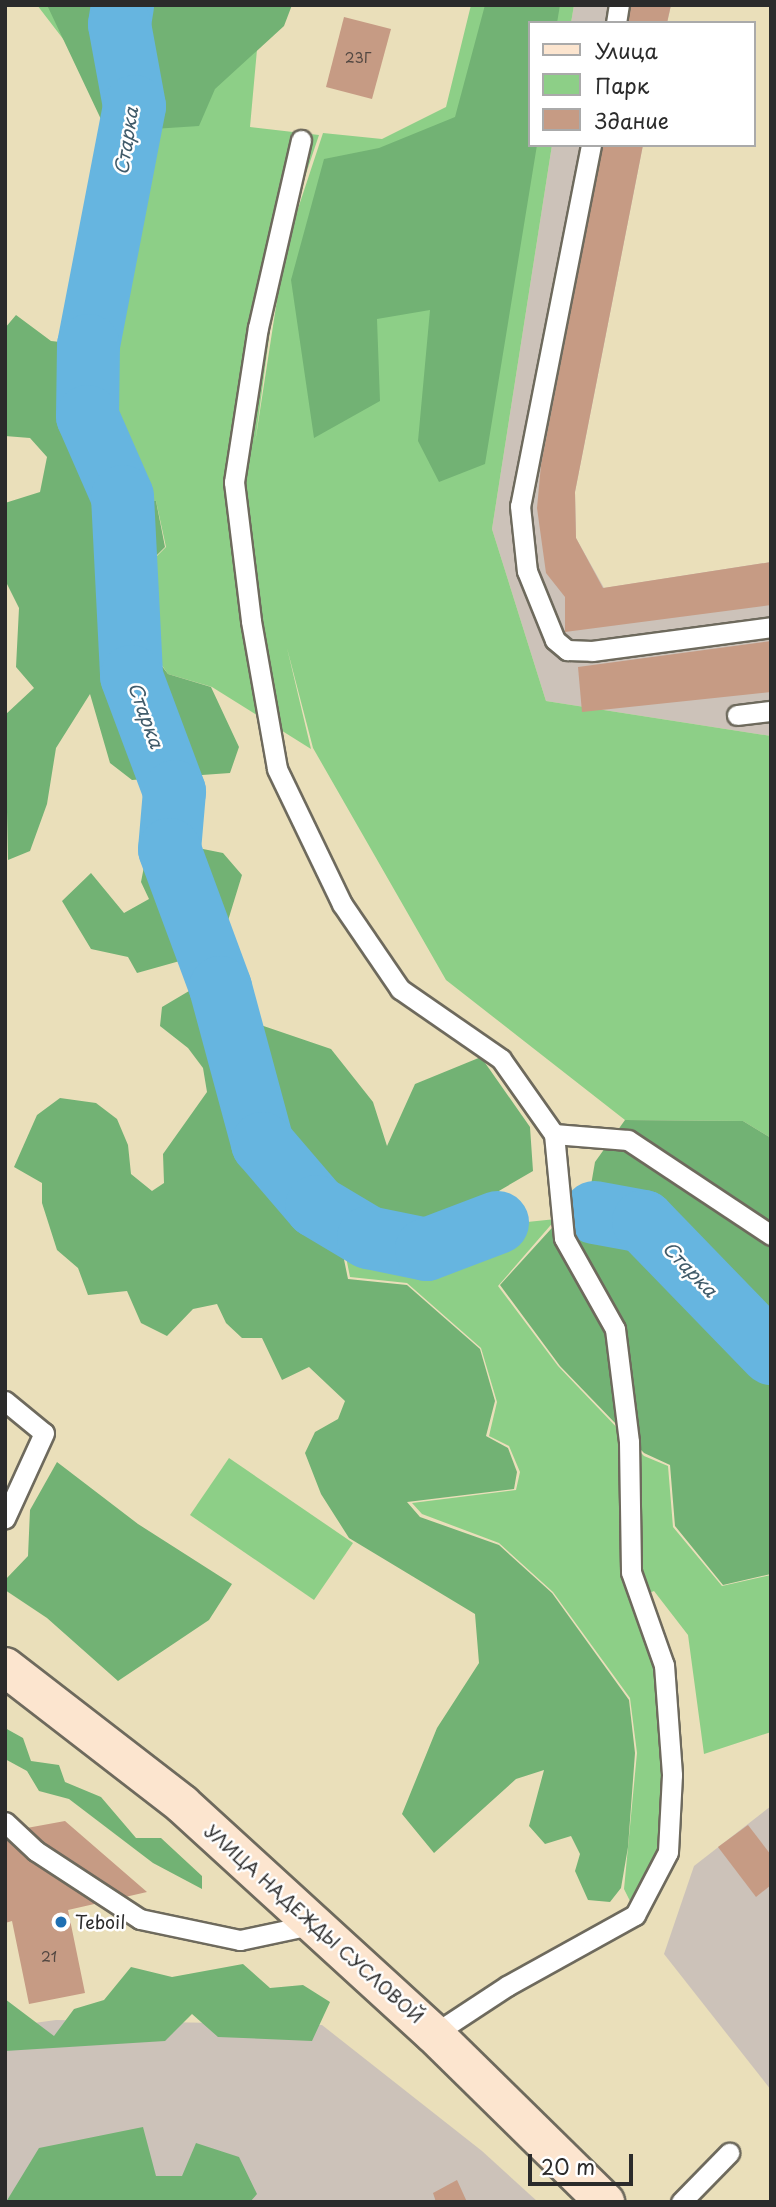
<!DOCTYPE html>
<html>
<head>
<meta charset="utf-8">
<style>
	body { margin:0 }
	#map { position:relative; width:776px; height:2207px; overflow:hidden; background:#eadfba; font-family:"Playpen Sans",sans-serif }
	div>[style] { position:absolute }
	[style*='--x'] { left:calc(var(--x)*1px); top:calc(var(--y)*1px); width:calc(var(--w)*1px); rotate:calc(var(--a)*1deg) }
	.industrial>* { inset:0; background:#ccc2b9 }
	.green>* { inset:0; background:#8dcf87 }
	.forest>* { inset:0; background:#72b274 }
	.river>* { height:63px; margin:-31.5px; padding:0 31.5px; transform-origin:31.5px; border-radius:31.5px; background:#66b5e0 }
	.building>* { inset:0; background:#c69b84 }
	.roads { filter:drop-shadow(2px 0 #6e6a5d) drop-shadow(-2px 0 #6e6a5d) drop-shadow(0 2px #6e6a5d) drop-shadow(0 -2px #6e6a5d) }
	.lane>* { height:19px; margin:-9.5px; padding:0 9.5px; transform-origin:9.5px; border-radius:9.5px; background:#fff }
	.secondary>* { height:38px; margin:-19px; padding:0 19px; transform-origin:19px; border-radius:19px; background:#fce5cf }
	.dots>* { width:19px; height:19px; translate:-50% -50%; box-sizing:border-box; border:4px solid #fff; border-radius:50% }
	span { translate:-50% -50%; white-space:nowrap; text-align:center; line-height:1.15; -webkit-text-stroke:5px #fff; paint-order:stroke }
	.number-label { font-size:14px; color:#524741 }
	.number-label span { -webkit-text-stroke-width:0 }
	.poi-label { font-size:18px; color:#2b2b2b }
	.left { translate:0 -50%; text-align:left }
	.street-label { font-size:18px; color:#2b2b2b }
	.water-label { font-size:19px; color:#405b6a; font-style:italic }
	.frame { position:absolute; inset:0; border:7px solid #2b2b2b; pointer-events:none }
	.legend { position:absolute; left:528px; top:21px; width:228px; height:126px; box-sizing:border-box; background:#fff; border:2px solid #aaa; margin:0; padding:9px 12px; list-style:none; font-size:21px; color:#2b2b2b }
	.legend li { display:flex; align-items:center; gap:14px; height:35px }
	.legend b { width:35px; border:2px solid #aaa }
	.scale { position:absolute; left:528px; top:2154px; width:105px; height:32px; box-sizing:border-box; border:4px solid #2b2b2b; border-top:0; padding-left:9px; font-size:21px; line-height:24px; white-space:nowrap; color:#2b2b2b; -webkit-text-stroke:5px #fff; paint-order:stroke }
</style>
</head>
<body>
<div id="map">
	<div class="industrial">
		<i style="clip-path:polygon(574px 5px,671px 5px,667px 23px,571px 23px)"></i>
		<i style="clip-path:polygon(552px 145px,643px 145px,575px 492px,576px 538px,604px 588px,771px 562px,771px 736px,546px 701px,492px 529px)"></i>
		<i style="clip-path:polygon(771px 1806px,771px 2090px,664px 1954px,694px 1866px)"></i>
		<i style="clip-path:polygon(56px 2020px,322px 2025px,482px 2151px,538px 2202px,5px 2202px,5px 2027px)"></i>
	</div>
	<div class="green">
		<i style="clip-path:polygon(37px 5px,261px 5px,250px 127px,319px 135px,281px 248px,255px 443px,285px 248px,323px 133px,382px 139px,446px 107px,471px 5px,574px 5px,571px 23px,529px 23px,529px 145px,552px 145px,492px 529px,546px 701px,771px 736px,771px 1138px,743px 1121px,625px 1120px,446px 980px,313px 748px,287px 648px,311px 749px,212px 687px,168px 674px,156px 657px,159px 605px,147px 566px,166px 547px,156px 501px,122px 496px,87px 416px,88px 345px,130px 126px)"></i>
		<i style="clip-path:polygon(556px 1219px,498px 1286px,558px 1366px,644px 1456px,668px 1466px,673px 1527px,722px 1586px,771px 1575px,771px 1732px,704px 1754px,688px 1635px,654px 1591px,633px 1599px,657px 1666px,669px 1773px,662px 1851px,630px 1901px,624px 1889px,637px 1753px,630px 1698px,553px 1592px,499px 1543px,422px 1514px,412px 1503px,516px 1490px,520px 1472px,509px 1446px,489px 1436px,497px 1402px,481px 1348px,407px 1283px,350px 1277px,342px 1237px,426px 1252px,498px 1225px)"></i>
		<i style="clip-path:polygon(229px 1458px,353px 1543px,314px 1600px,190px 1515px)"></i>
	</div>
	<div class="forest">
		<i style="clip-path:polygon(47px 5px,292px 5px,284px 26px,215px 89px,199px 126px,107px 132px)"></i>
		<i style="clip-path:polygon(485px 5px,560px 5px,557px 23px,529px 23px,529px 145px,537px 145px,485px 464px,439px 482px,418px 441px,430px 310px,377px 319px,380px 401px,314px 438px,291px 280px,324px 159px,379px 148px,455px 117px)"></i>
		<i style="clip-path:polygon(16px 315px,51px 341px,88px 345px,87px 416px,122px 495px,156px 501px,165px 547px,147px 565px,158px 605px,155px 657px,168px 674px,211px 687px,239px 747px,230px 773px,132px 780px,110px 763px,90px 694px,56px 748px,47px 804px,30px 851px,8px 860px,5px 715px,34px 688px,16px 667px,19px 608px,5px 580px,5px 503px,40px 492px,47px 457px,30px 438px,5px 436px,5px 328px)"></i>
		<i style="clip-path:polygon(203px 849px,223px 853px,242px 875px,219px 950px,137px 973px,128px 957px,91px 949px,62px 901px,91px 873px,124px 913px,149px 899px,141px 882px,147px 851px)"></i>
		<i style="clip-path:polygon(189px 991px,249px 1021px,331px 1049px,373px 1102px,387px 1146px,415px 1084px,481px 1057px,530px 1127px,533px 1171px,425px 1234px,339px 1235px,348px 1279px,407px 1285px,480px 1349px,495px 1401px,486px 1436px,508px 1448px,517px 1472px,514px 1489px,407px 1502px,420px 1517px,499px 1545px,552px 1593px,629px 1700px,635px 1753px,628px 1847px,621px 1888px,610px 1902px,588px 1900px,575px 1871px,580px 1854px,571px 1836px,545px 1844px,529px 1826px,544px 1770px,516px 1779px,434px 1853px,402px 1814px,437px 1728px,479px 1663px,475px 1614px,349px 1538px,321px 1494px,305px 1453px,315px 1432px,338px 1419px,345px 1401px,309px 1367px,282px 1380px,262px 1338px,242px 1338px,226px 1323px,217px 1304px,193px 1309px,167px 1336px,141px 1323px,127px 1291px,88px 1295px,78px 1268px,57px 1250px,42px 1203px,42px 1183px,14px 1167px,37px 1115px,60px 1098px,96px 1103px,117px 1119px,128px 1145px,131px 1174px,152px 1191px,164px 1183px,163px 1154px,207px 1092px,203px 1068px,188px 1048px,160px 1026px,162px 1007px)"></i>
		<i style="clip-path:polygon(625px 1120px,743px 1121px,771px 1138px,771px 1574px,723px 1585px,675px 1526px,670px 1465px,644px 1453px,560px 1366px,500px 1285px,591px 1185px,595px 1162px)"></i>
		<i style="clip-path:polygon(57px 1462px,138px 1524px,232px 1584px,209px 1620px,118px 1681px,47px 1618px,5px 1590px,5px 1580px,28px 1556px,30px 1510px)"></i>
		<i style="clip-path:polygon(5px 1728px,23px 1738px,31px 1761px,59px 1765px,65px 1782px,101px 1797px,136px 1838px,161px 1838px,202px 1876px,202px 1889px,153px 1863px,69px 1799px,39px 1791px,27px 1771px,5px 1759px)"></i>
		<i style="clip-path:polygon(243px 1964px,270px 1988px,303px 1985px,330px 2002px,312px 2041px,218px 2037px,192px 2014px,165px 2041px,5px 2051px,5px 1999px,54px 2036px,74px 2009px,104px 2000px,131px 1967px,172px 1977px)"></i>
		<i style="clip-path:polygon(143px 2127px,156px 2176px,182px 2176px,196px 2143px,239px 2157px,257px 2194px,250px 2202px,6px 2202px,39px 2148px)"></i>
	</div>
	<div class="river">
		<i style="--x:122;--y:5;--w:19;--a:99"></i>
		<i style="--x:119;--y:24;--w:83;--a:79.6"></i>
		<i style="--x:134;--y:106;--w:243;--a:100.9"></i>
		<i style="--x:88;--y:345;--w:71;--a:90.8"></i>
		<i style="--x:87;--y:416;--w:87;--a:66.4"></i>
		<i style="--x:122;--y:496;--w:180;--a:87.1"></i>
		<i style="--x:131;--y:676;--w:123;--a:69.5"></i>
		<i style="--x:174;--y:791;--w:58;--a:94.9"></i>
		<i style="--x:169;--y:849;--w:147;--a:69.7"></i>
		<i style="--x:220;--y:987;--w:162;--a:74.9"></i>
		<i style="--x:262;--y:1143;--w:83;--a:49.4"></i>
		<i style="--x:316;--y:1206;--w:61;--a:30.8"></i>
		<i style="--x:368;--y:1237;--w:59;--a:11.7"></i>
		<i style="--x:426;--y:1249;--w:76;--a:-20.8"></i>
		<i style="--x:594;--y:1212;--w:50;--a:10.4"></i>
		<i style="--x:643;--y:1221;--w:184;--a:45.9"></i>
	</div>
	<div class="building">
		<i style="clip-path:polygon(630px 5px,671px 5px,667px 23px,626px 23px)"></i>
		<i style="clip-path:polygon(344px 17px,391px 29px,372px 99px,326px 87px)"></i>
		<i style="clip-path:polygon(603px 145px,643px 145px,575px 492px,576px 538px,603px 588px,771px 562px,771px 605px,565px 632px,565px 597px,546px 573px,537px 508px,541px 465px)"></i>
		<i style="clip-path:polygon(771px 641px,771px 692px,582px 712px,578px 667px)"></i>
		<i style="clip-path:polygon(65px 1821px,147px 1892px,68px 1910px,85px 1993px,29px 2004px,12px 1921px,5px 1923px,5px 1832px)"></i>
		<i style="clip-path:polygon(748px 1825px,771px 1855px,771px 1885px,756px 1897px,718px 1847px)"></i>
		<i style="clip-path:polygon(457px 2180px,467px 2202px,436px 2202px,433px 2193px)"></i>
	</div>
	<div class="roads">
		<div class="lane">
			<i style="--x:616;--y:23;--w:18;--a:-81"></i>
			<i style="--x:301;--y:140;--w:192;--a:102.9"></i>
			<i style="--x:258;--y:327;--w:157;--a:98.8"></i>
			<i style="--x:234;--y:482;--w:140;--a:83"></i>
			<i style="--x:251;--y:621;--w:150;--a:80"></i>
			<i style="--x:277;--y:769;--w:150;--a:64.3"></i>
			<i style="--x:342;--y:904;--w:103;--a:55.7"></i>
			<i style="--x:400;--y:989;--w:123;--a:34.7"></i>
			<i style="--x:501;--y:1059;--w:92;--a:54.8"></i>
			<i style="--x:554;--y:1134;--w:104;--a:84.5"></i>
			<i style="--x:564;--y:1238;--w:104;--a:60.7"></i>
			<i style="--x:615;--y:1329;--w:114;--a:82.9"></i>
			<i style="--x:629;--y:1442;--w:130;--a:89.1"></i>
			<i style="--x:631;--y:1572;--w:99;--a:70.5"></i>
			<i style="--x:664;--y:1665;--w:110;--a:85.8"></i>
			<i style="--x:672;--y:1775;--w:77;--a:93"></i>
			<i style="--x:668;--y:1852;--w:71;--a:117.6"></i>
			<i style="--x:635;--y:1915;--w:146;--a:151"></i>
			<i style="--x:507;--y:1986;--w:87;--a:146.7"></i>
			<i style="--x:591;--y:145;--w:368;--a:101.1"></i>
			<i style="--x:520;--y:506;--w:65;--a:83.9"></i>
			<i style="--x:527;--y:571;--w:74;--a:67.9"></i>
			<i style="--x:555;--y:640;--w:16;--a:40"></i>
			<i style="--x:567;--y:650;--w:25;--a:2"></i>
			<i style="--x:592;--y:651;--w:181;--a:-7.6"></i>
			<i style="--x:737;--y:715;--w:34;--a:-7"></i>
			<i style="--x:554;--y:1134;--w:74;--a:4.6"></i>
			<i style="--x:628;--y:1140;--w:172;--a:33.6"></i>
			<i style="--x:5;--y:1401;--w:50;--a:39.4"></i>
			<i style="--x:44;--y:1433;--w:94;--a:114.6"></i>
			<i style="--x:5;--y:1822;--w:42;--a:43.1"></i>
			<i style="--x:36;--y:1851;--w:124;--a:33.2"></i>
			<i style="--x:140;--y:1919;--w:102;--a:11.9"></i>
			<i style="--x:240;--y:1940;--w:77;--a:-12"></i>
			<i style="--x:681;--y:2202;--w:69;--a:-45.6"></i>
		</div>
		<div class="secondary">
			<i style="--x:5;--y:1667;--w:224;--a:37.7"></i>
			<i style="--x:182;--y:1804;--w:341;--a:42.4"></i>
			<i style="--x:434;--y:2034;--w:240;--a:44.5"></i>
		</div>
	</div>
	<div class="dots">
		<i style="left:61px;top:1922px;background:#1f6fb2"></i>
	</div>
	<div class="number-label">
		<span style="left:358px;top:58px">23Г</span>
		<span style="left:49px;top:1957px">21</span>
	</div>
	<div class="poi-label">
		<span class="left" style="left:75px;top:1922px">Teboil</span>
	</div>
	<div class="street-label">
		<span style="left:314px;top:1924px;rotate:42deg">УЛИЦА НАДЕЖДЫ СУСЛОВОЙ</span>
	</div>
	<div class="water-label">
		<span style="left:126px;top:141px;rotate:-81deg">Старка</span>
		<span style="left:146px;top:715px;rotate:70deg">Старка</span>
		<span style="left:690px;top:1269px;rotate:46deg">Старка</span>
	</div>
	<div class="frame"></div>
	<ul class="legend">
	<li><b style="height:9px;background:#fce5cf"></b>Улица</li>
	<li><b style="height:19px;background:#8dcf87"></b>Парк</li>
	<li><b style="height:19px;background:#c69b84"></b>Здание</li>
	</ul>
	<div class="scale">20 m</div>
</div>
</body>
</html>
